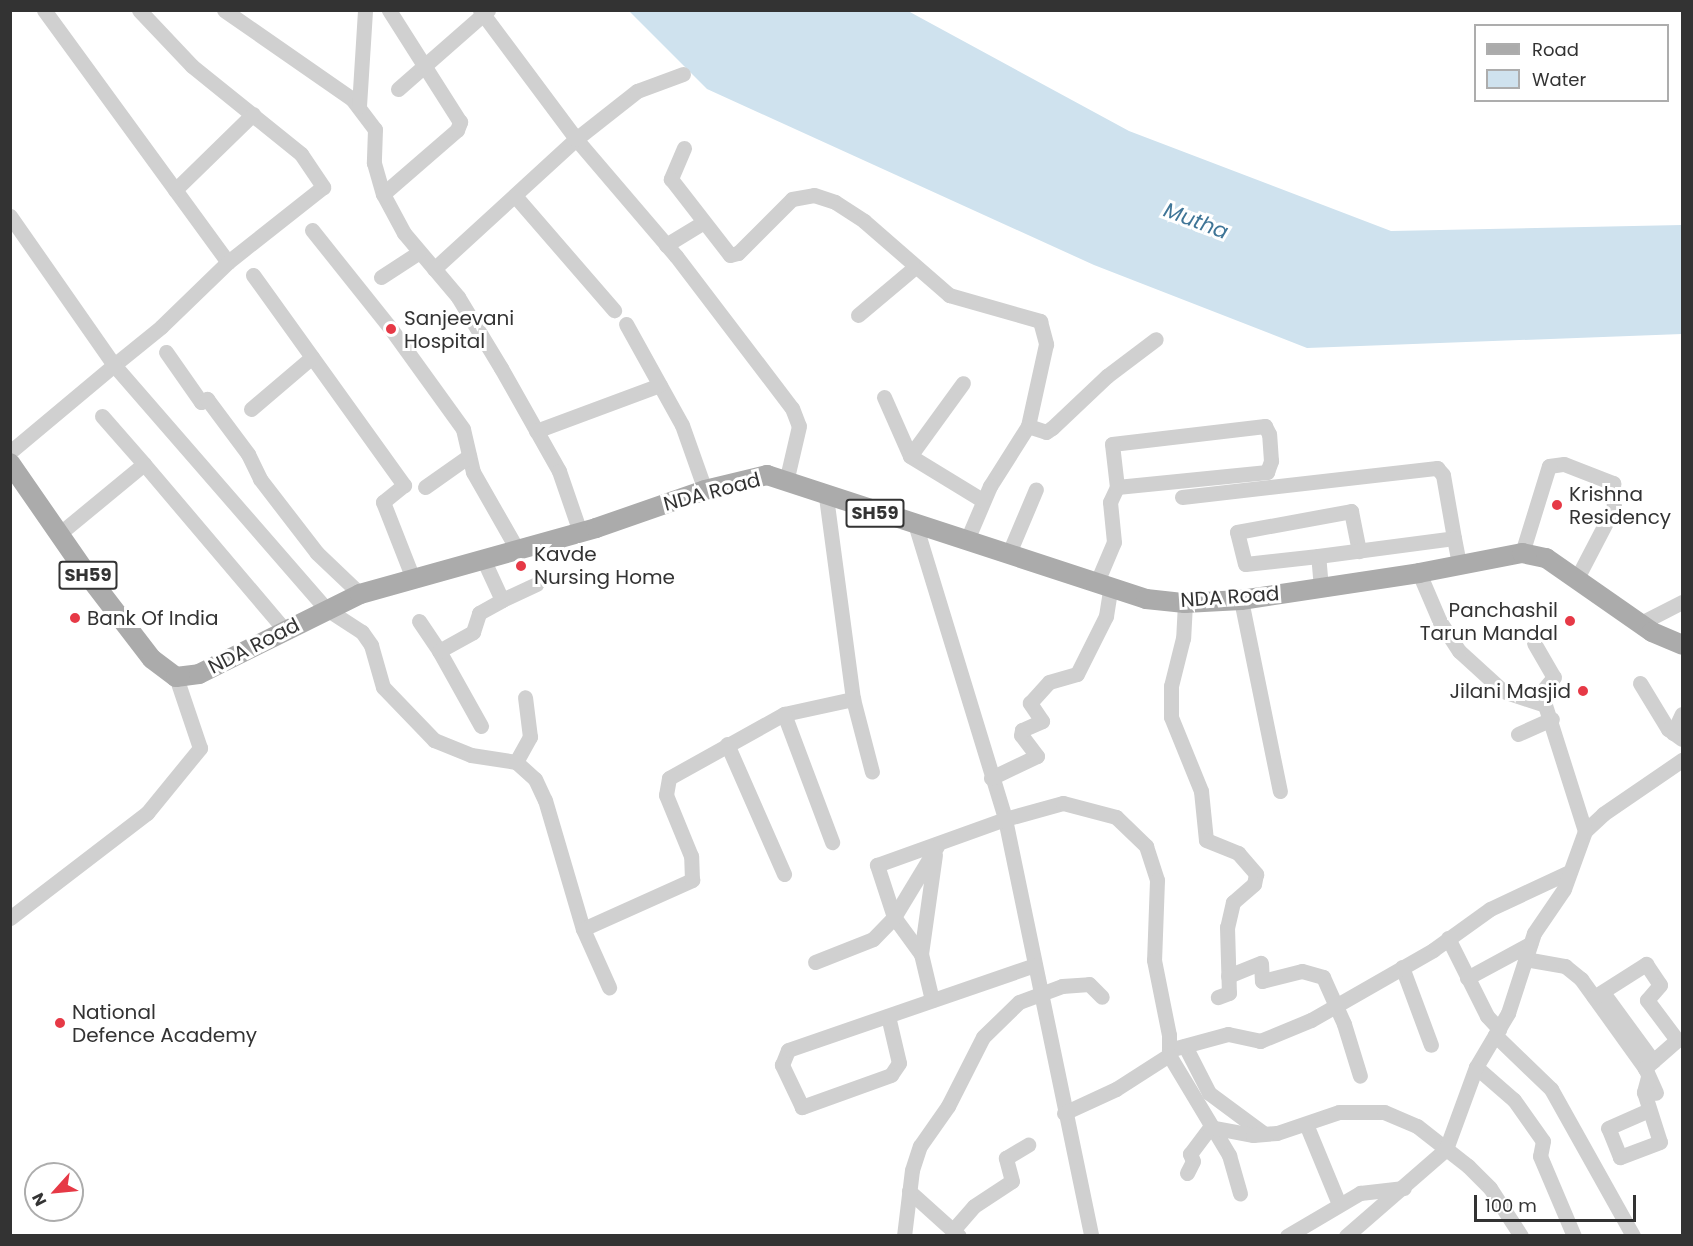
<!DOCTYPE html>
<html>
<head>
<meta charset="utf-8">
<style>
	body { margin:0 }
	#map { position:relative; width:1693px; height:1246px; overflow:hidden; background:#fff; font-family:Poppins,sans-serif }
	div>[style] { position:absolute }
	[style*='--x'] { left:calc(var(--x)*1px); top:calc(var(--y)*1px); width:calc(var(--w)*1px); rotate:calc(var(--a)*1deg) }
	.water>* { inset:0; background:#cfe2ee }
	.minor>* { height:15px; margin:-7.5px; padding:0 7.5px; transform-origin:7.5px; border-radius:7.5px; background:#d0d0d0 }
	.major>* { height:20px; margin:-10px; padding:0 10px; transform-origin:10px; border-radius:10px; background:#ababab }
	.dots>* { width:16px; height:16px; translate:-50% -50%; box-sizing:border-box; border:3px solid #fff; border-radius:50% }
	span { translate:-50% -50%; white-space:nowrap; text-align:center; line-height:1.15; -webkit-text-stroke:6px #fff; paint-order:stroke }
	.shield-label span { padding:2px 4px; background:#fff; border:2px solid; border-radius:4px; -webkit-text-stroke-width:0 }
	.shield-label { font-size:18px; color:#333; font-weight:700 }
	.poi-label { font-size:20px; color:#333 }
	.left { translate:0 -50%; text-align:left }
	.right { translate:-100% -50%; text-align:right }
	.street-label { font-size:20px; color:#333 }
	.water-label { font-size:21px; color:#3f7597; font-style:italic }
	.frame { position:absolute; inset:0; border:12px solid #333; pointer-events:none }
	.legend { position:absolute; left:1474px; top:24px; width:195px; height:78px; box-sizing:border-box; background:#fff; border:2px solid #adadad; margin:0; padding:8px 10px; list-style:none; font-size:18px; color:#333 }
	.legend li { display:flex; align-items:center; gap:12px; height:30px }
	.legend b { width:30px; border:2px solid #adadad }
	.north { position:absolute; left:24px; top:1162px; width:60px; height:60px; box-sizing:border-box; background:#fff; border:2px solid #adadad; border-radius:50%; rotate:243deg; font-size:16px; font-weight:700; line-height:24px; text-align:center; color:#333 }
	.north::after { content:''; display:block; margin:auto; width:21px; height:27px; background:#e63946; clip-path:polygon(50% 0,100% 100%,50% 72%,0 100%) }
	.scale { position:absolute; left:1474px; top:1195px; width:162px; height:27px; box-sizing:border-box; border:3px solid #333; border-top:0; padding-left:8px; font-size:18px; line-height:21px; white-space:nowrap; color:#333; -webkit-text-stroke:4px #fff; paint-order:stroke }
</style>
</head>
<body>
<div id="map">
	<div class="water">
		<i style="clip-path:polygon(629px 11px,908px 11px,1129px 131px,1391px 231px,1682px 225px,1682px 334px,1307px 348px,1094px 265px,707px 89px)"></i>
	</div>
	<div class="minor">
		<i style="--x:44;--y:10;--w:312;--a:53.9"></i>
		<i style="--x:139;--y:10;--w:77;--a:46.6"></i>
		<i style="--x:192;--y:66;--w:140;--a:38.9"></i>
		<i style="--x:301;--y:154;--w:40;--a:56"></i>
		<i style="--x:323;--y:187;--w:121;--a:141.7"></i>
		<i style="--x:228;--y:262;--w:93;--a:135.9"></i>
		<i style="--x:161;--y:327;--w:60;--a:141"></i>
		<i style="--x:114;--y:365;--w:322;--a:49"></i>
		<i style="--x:325;--y:608;--w:44;--a:33"></i>
		<i style="--x:362;--y:632;--w:16;--a:55"></i>
		<i style="--x:371;--y:645;--w:44;--a:74.1"></i>
		<i style="--x:383;--y:687;--w:74;--a:46.1"></i>
		<i style="--x:434;--y:740;--w:40;--a:22"></i>
		<i style="--x:471;--y:755;--w:46;--a:8.8"></i>
		<i style="--x:516;--y:762;--w:25;--a:42"></i>
		<i style="--x:535;--y:779;--w:23;--a:65"></i>
		<i style="--x:545;--y:800;--w:134;--a:73.6"></i>
		<i style="--x:583;--y:929;--w:120;--a:-24.2"></i>
		<i style="--x:692;--y:880;--w:24;--a:-92"></i>
		<i style="--x:691;--y:856;--w:66;--a:-112.3"></i>
		<i style="--x:666;--y:795;--w:17;--a:-80"></i>
		<i style="--x:669;--y:778;--w:132;--a:-29.1"></i>
		<i style="--x:784;--y:714;--w:71;--a:-12.3"></i>
		<i style="--x:853;--y:699;--w:204;--a:-97.6"></i>
		<i style="--x:224;--y:10;--w:156;--a:34.8"></i>
		<i style="--x:352;--y:99;--w:38;--a:53"></i>
		<i style="--x:375;--y:129;--w:34;--a:92"></i>
		<i style="--x:374;--y:163;--w:32;--a:74"></i>
		<i style="--x:383;--y:194;--w:44;--a:61.7"></i>
		<i style="--x:404;--y:233;--w:84;--a:49.8"></i>
		<i style="--x:458;--y:297;--w:83;--a:58.8"></i>
		<i style="--x:501;--y:368;--w:118;--a:60.6"></i>
		<i style="--x:559;--y:471;--w:65;--a:71"></i>
		<i style="--x:480;--y:10;--w:161;--a:53.3"></i>
		<i style="--x:576;--y:139;--w:154;--a:49.5"></i>
		<i style="--x:676;--y:256;--w:191;--a:52.7"></i>
		<i style="--x:792;--y:408;--w:19;--a:69"></i>
		<i style="--x:799;--y:426;--w:57;--a:103.1"></i>
		<i style="--x:398;--y:89;--w:120;--a:-41.3"></i>
		<i style="--x:359;--y:106;--w:96;--a:-86.4"></i>
		<i style="--x:684;--y:148;--w:34;--a:113"></i>
		<i style="--x:671;--y:179;--w:96;--a:52.2"></i>
		<i style="--x:730;--y:255;--w:8;--a:-14"></i>
		<i style="--x:738;--y:253;--w:76;--a:-45"></i>
		<i style="--x:792;--y:199;--w:22;--a:-10"></i>
		<i style="--x:814;--y:195;--w:22;--a:18"></i>
		<i style="--x:835;--y:202;--w:35;--a:33"></i>
		<i style="--x:864;--y:221;--w:113;--a:41"></i>
		<i style="--x:949;--y:295;--w:95;--a:15.9"></i>
		<i style="--x:1040;--y:321;--w:24;--a:75"></i>
		<i style="--x:1046;--y:344;--w:84;--a:102.4"></i>
		<i style="--x:1028;--y:426;--w:71;--a:122.3"></i>
		<i style="--x:990;--y:486;--w:59;--a:113.1"></i>
		<i style="--x:175;--y:190;--w:109;--a:-44.3"></i>
		<i style="--x:383;--y:194;--w:98;--a:-40.9"></i>
		<i style="--x:457;--y:130;--w:9;--a:-69"></i>
		<i style="--x:460;--y:122;--w:133;--a:-122.4"></i>
		<i style="--x:516;--y:197;--w:150;--a:49.1"></i>
		<i style="--x:10;--y:216;--w:182;--a:55.1"></i>
		<i style="--x:114;--y:365;--w:136;--a:140.1"></i>
		<i style="--x:312;--y:230;--w:127;--a:51.4"></i>
		<i style="--x:391;--y:329;--w:123;--a:54.2"></i>
		<i style="--x:463;--y:429;--w:44;--a:76.9"></i>
		<i style="--x:473;--y:472;--w:89;--a:60.3"></i>
		<i style="--x:666;--y:245;--w:44;--a:-31.2"></i>
		<i style="--x:434;--y:269;--w:193;--a:-42.5"></i>
		<i style="--x:576;--y:139;--w:78;--a:-38.2"></i>
		<i style="--x:637;--y:91;--w:49;--a:-20.3"></i>
		<i style="--x:253;--y:275;--w:259;--a:54.3"></i>
		<i style="--x:404;--y:485;--w:27;--a:141"></i>
		<i style="--x:383;--y:502;--w:79;--a:68.6"></i>
		<i style="--x:381;--y:277;--w:44;--a:-33"></i>
		<i style="--x:858;--y:315;--w:73;--a:-40"></i>
		<i style="--x:626;--y:324;--w:115;--a:61"></i>
		<i style="--x:682;--y:425;--w:69;--a:70.5"></i>
		<i style="--x:166;--y:352;--w:61;--a:55"></i>
		<i style="--x:201;--y:402;--w:7;--a:-27"></i>
		<i style="--x:207;--y:399;--w:69;--a:53.3"></i>
		<i style="--x:248;--y:454;--w:28;--a:64"></i>
		<i style="--x:260;--y:479;--w:93;--a:52.4"></i>
		<i style="--x:317;--y:553;--w:59;--a:43.6"></i>
		<i style="--x:884;--y:397;--w:64;--a:66.2"></i>
		<i style="--x:910;--y:456;--w:84;--a:31.4"></i>
		<i style="--x:251;--y:409;--w:80;--a:-40.4"></i>
		<i style="--x:102;--y:416;--w:64;--a:48.8"></i>
		<i style="--x:1028;--y:426;--w:19;--a:18"></i>
		<i style="--x:1046;--y:432;--w:7;--a:-34"></i>
		<i style="--x:1052;--y:428;--w:76;--a:-43.4"></i>
		<i style="--x:1107;--y:376;--w:61;--a:-37.1"></i>
		<i style="--x:536;--y:431;--w:132;--a:-20.4"></i>
		<i style="--x:910;--y:456;--w:90;--a:-54"></i>
		<i style="--x:425;--y:487;--w:54;--a:-35.2"></i>
		<i style="--x:1182;--y:497;--w:257;--a:-6.5"></i>
		<i style="--x:1437;--y:468;--w:9;--a:49"></i>
		<i style="--x:1443;--y:475;--w:64;--a:80.1"></i>
		<i style="--x:916;--y:527;--w:305;--a:73"></i>
		<i style="--x:1005;--y:819;--w:426;--a:78.3"></i>
		<i style="--x:59;--y:534;--w:110;--a:-39.5"></i>
		<i style="--x:144;--y:464;--w:218;--a:49.7"></i>
		<i style="--x:1009;--y:553;--w:69;--a:-67.1"></i>
		<i style="--x:1522;--y:553;--w:91;--a:-72.8"></i>
		<i style="--x:1549;--y:466;--w:15;--a:-8"></i>
		<i style="--x:1564;--y:464;--w:53;--a:21.2"></i>
		<i style="--x:1613;--y:483;--w:24;--a:88"></i>
		<i style="--x:1614;--y:507;--w:82;--a:117.5"></i>
		<i style="--x:1318;--y:556;--w:73;--a:173.7"></i>
		<i style="--x:1245;--y:564;--w:33;--a:-104"></i>
		<i style="--x:1237;--y:532;--w:116;--a:-10.4"></i>
		<i style="--x:1351;--y:511;--w:41;--a:78.7"></i>
		<i style="--x:484;--y:561;--w:43;--a:65.2"></i>
		<i style="--x:502;--y:600;--w:38;--a:-25"></i>
		<i style="--x:1097;--y:582;--w:43;--a:-67"></i>
		<i style="--x:1114;--y:542;--w:40;--a:-95.7"></i>
		<i style="--x:1110;--y:502;--w:17;--a:-65"></i>
		<i style="--x:1117;--y:487;--w:151;--a:-5.7"></i>
		<i style="--x:1267;--y:472;--w:12;--a:-70"></i>
		<i style="--x:1271;--y:461;--w:27;--a:-94"></i>
		<i style="--x:1269;--y:434;--w:9;--a:-117"></i>
		<i style="--x:1265;--y:426;--w:154;--a:173.3"></i>
		<i style="--x:1112;--y:444;--w:43;--a:83.4"></i>
		<i style="--x:1321;--y:588;--w:32;--a:-95"></i>
		<i style="--x:1318;--y:556;--w:137;--a:-7.5"></i>
		<i style="--x:1454;--y:538;--w:26;--a:79"></i>
		<i style="--x:1241;--y:600;--w:195;--a:78.5"></i>
		<i style="--x:1185;--y:603;--w:35;--a:93"></i>
		<i style="--x:1183;--y:638;--w:49;--a:104"></i>
		<i style="--x:1171;--y:686;--w:31;--a:90"></i>
		<i style="--x:1171;--y:717;--w:80;--a:67.9"></i>
		<i style="--x:1201;--y:791;--w:49;--a:84.2"></i>
		<i style="--x:1206;--y:840;--w:35;--a:22"></i>
		<i style="--x:1238;--y:853;--w:28;--a:49"></i>
		<i style="--x:1256;--y:874;--w:10;--a:101"></i>
		<i style="--x:1254;--y:884;--w:28;--a:139"></i>
		<i style="--x:1233;--y:902;--w:26;--a:103"></i>
		<i style="--x:1227;--y:927;--w:66;--a:88.3"></i>
		<i style="--x:1229;--y:993;--w:12;--a:160"></i>
		<i style="--x:419;--y:621;--w:36;--a:56"></i>
		<i style="--x:1639;--y:624;--w:48;--a:-27.1"></i>
		<i style="--x:1534;--y:643;--w:39;--a:60"></i>
		<i style="--x:1554;--y:677;--w:30;--a:130"></i>
		<i style="--x:1640;--y:683;--w:54;--a:58.7"></i>
		<i style="--x:1668;--y:729;--w:17;--a:36"></i>
		<i style="--x:853;--y:699;--w:75;--a:75.4"></i>
		<i style="--x:784;--y:714;--w:137;--a:69.4"></i>
		<i style="--x:481;--y:726;--w:86;--a:-119.2"></i>
		<i style="--x:439;--y:651;--w:39;--a:-29"></i>
		<i style="--x:473;--y:632;--w:20;--a:-72"></i>
		<i style="--x:479;--y:613;--w:26;--a:-29"></i>
		<i style="--x:1673;--y:733;--w:21;--a:-65"></i>
		<i style="--x:1518;--y:734;--w:37;--a:-24"></i>
		<i style="--x:727;--y:744;--w:142;--a:66.3"></i>
		<i style="--x:516;--y:762;--w:29;--a:-61"></i>
		<i style="--x:530;--y:737;--w:40;--a:-97.1"></i>
		<i style="--x:991;--y:778;--w:51;--a:-25.6"></i>
		<i style="--x:1037;--y:756;--w:26;--a:-127"></i>
		<i style="--x:1021;--y:735;--w:5;--a:-79"></i>
		<i style="--x:1022;--y:730;--w:22;--a:-24"></i>
		<i style="--x:1042;--y:721;--w:22;--a:-124"></i>
		<i style="--x:1030;--y:703;--w:28;--a:-48"></i>
		<i style="--x:1049;--y:682;--w:29;--a:-16"></i>
		<i style="--x:1077;--y:674;--w:65;--a:-63.4"></i>
		<i style="--x:1106;--y:616;--w:31;--a:-81"></i>
		<i style="--x:1585;--y:831;--w:25;--a:-43"></i>
		<i style="--x:1603;--y:814;--w:96;--a:-34.4"></i>
		<i style="--x:10;--y:918;--w:173;--a:-37.5"></i>
		<i style="--x:147;--y:813;--w:84;--a:-50.8"></i>
		<i style="--x:200;--y:748;--w:75;--a:-108.7"></i>
		<i style="--x:583;--y:929;--w:64;--a:65.9"></i>
		<i style="--x:1448;--y:938;--w:87;--a:63.4"></i>
		<i style="--x:1487;--y:1016;--w:18;--a:47"></i>
		<i style="--x:921;--y:954;--w:46;--a:-126.1"></i>
		<i style="--x:894;--y:917;--w:55;--a:-108.1"></i>
		<i style="--x:877;--y:865;--w:136;--a:-19.8"></i>
		<i style="--x:1005;--y:819;--w:60;--a:-15.4"></i>
		<i style="--x:1063;--y:803;--w:55;--a:14.8"></i>
		<i style="--x:1116;--y:817;--w:42;--a:44"></i>
		<i style="--x:1146;--y:846;--w:36;--a:72"></i>
		<i style="--x:1157;--y:880;--w:80;--a:92.1"></i>
		<i style="--x:1154;--y:960;--w:76;--a:78.7"></i>
		<i style="--x:1169;--y:1035;--w:20;--a:90"></i>
		<i style="--x:1525;--y:959;--w:41;--a:9.9"></i>
		<i style="--x:1565;--y:966;--w:21;--a:39"></i>
		<i style="--x:1581;--y:979;--w:110;--a:54.3"></i>
		<i style="--x:1645;--y:1068;--w:27;--a:66"></i>
		<i style="--x:815;--y:962;--w:62;--a:-21.6"></i>
		<i style="--x:873;--y:939;--w:30;--a:-46"></i>
		<i style="--x:894;--y:917;--w:83;--a:-58.8"></i>
		<i style="--x:1402;--y:967;--w:83;--a:69.6"></i>
		<i style="--x:1228;--y:976;--w:35;--a:-22"></i>
		<i style="--x:1261;--y:963;--w:18;--a:87"></i>
		<i style="--x:1262;--y:981;--w:41;--a:-14"></i>
		<i style="--x:1302;--y:971;--w:22;--a:16"></i>
		<i style="--x:1323;--y:977;--w:51;--a:65.9"></i>
		<i style="--x:1344;--y:1024;--w:54;--a:72.9"></i>
		<i style="--x:1467;--y:978;--w:72;--a:-28.4"></i>
		<i style="--x:1604;--y:994;--w:83;--a:53.8"></i>
		<i style="--x:1594;--y:997;--w:62;--a:-32.4"></i>
		<i style="--x:1646;--y:964;--w:25;--a:56"></i>
		<i style="--x:1660;--y:985;--w:20;--a:131"></i>
		<i style="--x:1647;--y:1000;--w:50;--a:53.1"></i>
		<i style="--x:1677;--y:1040;--w:43;--a:138.8"></i>
		<i style="--x:932;--y:1000;--w:47;--a:-103.4"></i>
		<i style="--x:921;--y:954;--w:100;--a:-82"></i>
		<i style="--x:888;--y:1016;--w:48;--a:76.8"></i>
		<i style="--x:899;--y:1063;--w:14;--a:124"></i>
		<i style="--x:891;--y:1075;--w:95;--a:160.2"></i>
		<i style="--x:802;--y:1107;--w:47;--a:-115.5"></i>
		<i style="--x:782;--y:1065;--w:16;--a:-68"></i>
		<i style="--x:788;--y:1050;--w:261;--a:-19"></i>
		<i style="--x:1495;--y:1035;--w:78;--a:44"></i>
		<i style="--x:1551;--y:1089;--w:168;--a:60.8"></i>
		<i style="--x:1185;--y:1046;--w:53;--a:62.9"></i>
		<i style="--x:1209;--y:1093;--w:67;--a:36.5"></i>
		<i style="--x:1169;--y:1050;--w:61;--a:-15.2"></i>
		<i style="--x:1228;--y:1034;--w:33;--a:12"></i>
		<i style="--x:1260;--y:1041;--w:55;--a:-22.4"></i>
		<i style="--x:1311;--y:1020;--w:141;--a:-29.8"></i>
		<i style="--x:1433;--y:950;--w:70;--a:-35.7"></i>
		<i style="--x:1490;--y:909;--w:85;--a:-25.1"></i>
		<i style="--x:1476;--y:1067;--w:50;--a:41"></i>
		<i style="--x:1514;--y:1100;--w:50;--a:54.7"></i>
		<i style="--x:1543;--y:1141;--w:15;--a:101"></i>
		<i style="--x:1540;--y:1156;--w:87;--a:67"></i>
		<i style="--x:1648;--y:1077;--w:16;--a:105"></i>
		<i style="--x:1644;--y:1092;--w:52;--a:72.3"></i>
		<i style="--x:1660;--y:1142;--w:43;--a:159.4"></i>
		<i style="--x:1620;--y:1157;--w:31;--a:-112"></i>
		<i style="--x:1608;--y:1128;--w:45;--a:-23.7"></i>
		<i style="--x:1064;--y:1113;--w:57;--a:-24.8"></i>
		<i style="--x:1116;--y:1089;--w:63;--a:-32.7"></i>
		<i style="--x:1169;--y:1055;--w:117;--a:59"></i>
		<i style="--x:1229;--y:1155;--w:40;--a:74"></i>
		<i style="--x:1306;--y:1124;--w:87;--a:67.6"></i>
		<i style="--x:1187;--y:1173;--w:13;--a:-63"></i>
		<i style="--x:1193;--y:1161;--w:8;--a:-113"></i>
		<i style="--x:1190;--y:1154;--w:34;--a:-53"></i>
		<i style="--x:1210;--y:1127;--w:44;--a:10.5"></i>
		<i style="--x:1253;--y:1135;--w:24;--a:-5"></i>
		<i style="--x:1277;--y:1133;--w:65;--a:-18.7"></i>
		<i style="--x:1339;--y:1112;--w:45;--a:0"></i>
		<i style="--x:1384;--y:1112;--w:36;--a:23"></i>
		<i style="--x:1417;--y:1126;--w:65;--a:38.1"></i>
		<i style="--x:1468;--y:1166;--w:31;--a:45"></i>
		<i style="--x:1490;--y:1188;--w:57;--a:57.1"></i>
		<i style="--x:909;--y:1191;--w:67;--a:42"></i>
		<i style="--x:954;--y:1229;--w:30;--a:-49"></i>
		<i style="--x:974;--y:1206;--w:45;--a:-33.3"></i>
		<i style="--x:1012;--y:1181;--w:24;--a:-105"></i>
		<i style="--x:1006;--y:1158;--w:26;--a:-31"></i>
		<i style="--x:904;--y:1236;--w:66;--a:-83.1"></i>
		<i style="--x:912;--y:1170;--w:25;--a:-72"></i>
		<i style="--x:920;--y:1146;--w:49;--a:-55"></i>
		<i style="--x:948;--y:1106;--w:77;--a:-63.1"></i>
		<i style="--x:983;--y:1037;--w:50;--a:-44.2"></i>
		<i style="--x:1019;--y:1002;--w:46;--a:-20.4"></i>
		<i style="--x:1062;--y:986;--w:27;--a:-4"></i>
		<i style="--x:1089;--y:984;--w:18;--a:45"></i>
		<i style="--x:1287;--y:1236;--w:85;--a:-30.5"></i>
		<i style="--x:1360;--y:1193;--w:44;--a:-6.5"></i>
		<i style="--x:1346;--y:1236;--w:133;--a:-41"></i>
		<i style="--x:1446;--y:1149;--w:87;--a:-69.9"></i>
		<i style="--x:1476;--y:1067;--w:63;--a:-59.3"></i>
		<i style="--x:1508;--y:1013;--w:84;--a:-72"></i>
		<i style="--x:1534;--y:933;--w:53;--a:-55.7"></i>
		<i style="--x:1564;--y:889;--w:62;--a:-70.1"></i>
		<i style="--x:1585;--y:831;--w:132;--a:-107.6"></i>
		<i style="--x:1545;--y:705;--w:44;--a:-161.6"></i>
		<i style="--x:1503;--y:691;--w:59;--a:-137.7"></i>
		<i style="--x:1459;--y:651;--w:35;--a:-123"></i>
		<i style="--x:1440;--y:622;--w:53;--a:-113.2"></i>
	</div>
	<div class="major">
		<i style="--x:10;--y:463;--w:139;--a:55.3"></i>
		<i style="--x:89;--y:577;--w:103;--a:52.5"></i>
		<i style="--x:152;--y:659;--w:30;--a:37"></i>
		<i style="--x:176;--y:677;--w:23;--a:-7"></i>
		<i style="--x:199;--y:674;--w:180;--a:-26.4"></i>
		<i style="--x:360;--y:594;--w:245;--a:-15.6"></i>
		<i style="--x:596;--y:528;--w:115;--a:-19.2"></i>
		<i style="--x:705;--y:490;--w:64;--a:-13.6"></i>
		<i style="--x:767;--y:475;--w:399;--a:18.1"></i>
		<i style="--x:1146;--y:599;--w:39;--a:6"></i>
		<i style="--x:1185;--y:603;--w:56;--a:-3.1"></i>
		<i style="--x:1241;--y:600;--w:180;--a:-8.6"></i>
		<i style="--x:1419;--y:573;--w:105;--a:-11"></i>
		<i style="--x:1522;--y:553;--w:25;--a:12"></i>
		<i style="--x:1546;--y:558;--w:129;--a:34.9"></i>
		<i style="--x:1652;--y:632;--w:33;--a:23"></i>
	</div>
	<div class="dots">
		<i style="left:391px;top:329px;background:#e63946"></i>
		<i style="left:1557px;top:505px;background:#e63946"></i>
		<i style="left:521px;top:566px;background:#e63946"></i>
		<i style="left:75px;top:618px;background:#e63946"></i>
		<i style="left:1570px;top:621px;background:#e63946"></i>
		<i style="left:1583px;top:691px;background:#e63946"></i>
		<i style="left:60px;top:1023px;background:#e63946"></i>
	</div>
	<div class="shield-label">
		<span style="left:875px;top:513px">SH59</span>
		<span style="left:88px;top:575px">SH59</span>
	</div>
	<div class="poi-label">
		<span class="left" style="left:404px;top:330px">Sanjeevani<br>Hospital</span>
		<span class="left" style="left:1569px;top:506px">Krishna<br>Residency</span>
		<span class="left" style="left:534px;top:566px">Kavde<br>Nursing Home</span>
		<span class="right" style="left:1558px;top:622px">Panchashil<br>Tarun Mandal</span>
		<span class="left" style="left:87px;top:618px">Bank Of India</span>
		<span class="right" style="left:1571px;top:691px">Jilani Masjid</span>
		<span class="left" style="left:72px;top:1024px">National<br>Defence Academy</span>
	</div>
	<div class="street-label">
		<span style="left:712px;top:492px;rotate:-15deg">NDA Road</span>
		<span style="left:1230px;top:597px;rotate:-4deg">NDA Road</span>
		<span style="left:254px;top:646px;rotate:-27deg">NDA Road</span>
	</div>
	<div class="water-label">
		<span style="left:1196px;top:221px;rotate:21deg">Mutha</span>
	</div>
	<div class="frame"></div>
	<ul class="legend">
	<li><b style="height:8px;background:#ababab"></b>Road</li>
	<li><b style="height:16px;background:#cfe2ee"></b>Water</li>
	</ul>
	<div class="north">N</div>
	<div class="scale">100 m</div>
</div>
</body>
</html>
